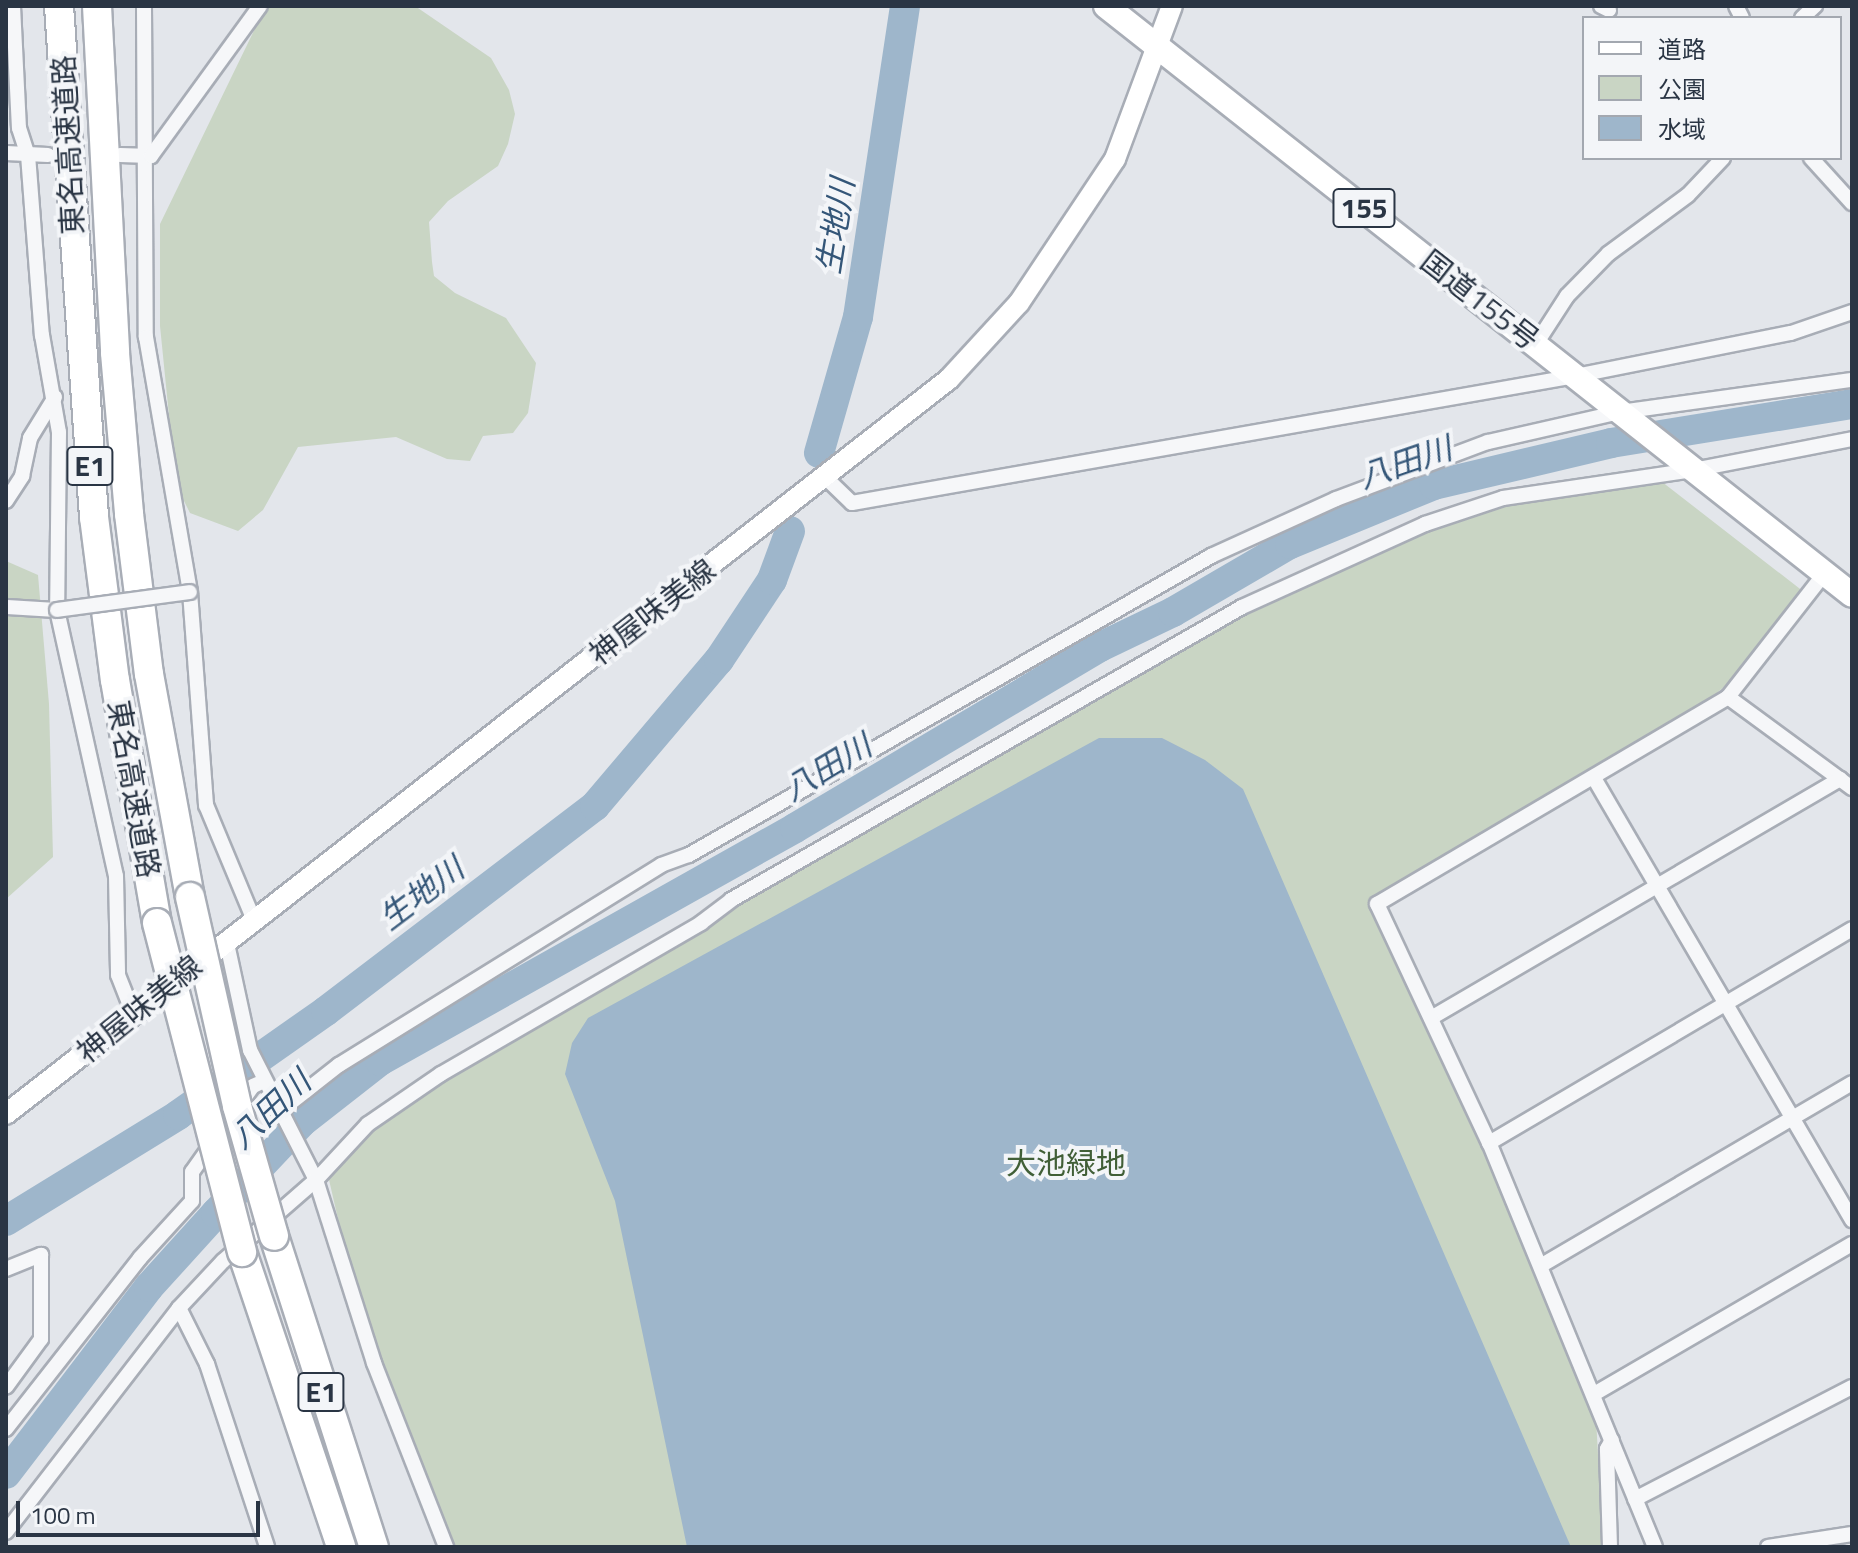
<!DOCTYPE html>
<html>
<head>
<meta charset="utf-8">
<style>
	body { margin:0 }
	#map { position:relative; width:1858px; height:1553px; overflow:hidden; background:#e3e6eb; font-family:"Titillium Web","Noto Sans JP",sans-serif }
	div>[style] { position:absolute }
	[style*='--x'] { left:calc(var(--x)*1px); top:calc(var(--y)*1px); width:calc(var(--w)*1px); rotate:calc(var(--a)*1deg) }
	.green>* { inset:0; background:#c9d5c4 }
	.water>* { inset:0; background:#9eb6cb }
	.river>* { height:30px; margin:-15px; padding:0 15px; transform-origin:15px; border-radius:15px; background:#9eb6cb }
	.roads { filter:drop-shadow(2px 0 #a8adb6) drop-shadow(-2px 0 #a8adb6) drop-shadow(0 2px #a8adb6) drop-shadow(0 -2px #a8adb6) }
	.minor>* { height:14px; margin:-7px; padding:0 7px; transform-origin:7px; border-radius:7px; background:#f6f7f9 }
	.secondary>* { height:20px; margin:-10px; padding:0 10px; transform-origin:10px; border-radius:10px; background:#fff }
	.trunk>* { height:24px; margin:-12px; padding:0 12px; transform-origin:12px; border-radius:12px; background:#fff }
	.motorway>* { height:28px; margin:-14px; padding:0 14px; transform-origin:14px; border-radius:14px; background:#fff }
	.bridges { filter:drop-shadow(2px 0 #a8adb6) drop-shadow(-2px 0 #a8adb6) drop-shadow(0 2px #a8adb6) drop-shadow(0 -2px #a8adb6) }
	.minor-bridge>* { height:14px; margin:-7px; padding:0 7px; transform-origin:7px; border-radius:7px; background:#f6f7f9 }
	.motorway-bridge>* { height:28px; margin:-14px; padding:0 14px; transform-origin:14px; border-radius:14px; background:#fff }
	span { translate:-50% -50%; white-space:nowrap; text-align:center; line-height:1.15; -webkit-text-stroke:8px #f3f5f8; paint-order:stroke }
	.shield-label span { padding:2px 6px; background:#f3f5f8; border:2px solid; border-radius:6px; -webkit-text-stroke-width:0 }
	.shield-label { font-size:28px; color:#2a3544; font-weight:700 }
	.street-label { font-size:30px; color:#2a3544 }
	.park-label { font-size:30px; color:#415f37 }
	.water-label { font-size:32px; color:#345678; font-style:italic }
	.frame { position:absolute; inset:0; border:8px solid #2a3544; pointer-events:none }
	.legend { position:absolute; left:1582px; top:16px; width:260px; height:144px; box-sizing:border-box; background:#f3f5f8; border:2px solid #a3a8b0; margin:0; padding:10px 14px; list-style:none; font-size:24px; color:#2a3544 }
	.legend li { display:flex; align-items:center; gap:16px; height:40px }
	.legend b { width:40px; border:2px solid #a3a8b0 }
	.scale { position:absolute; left:16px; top:1501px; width:244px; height:36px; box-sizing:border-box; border:4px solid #2a3544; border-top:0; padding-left:10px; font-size:24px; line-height:28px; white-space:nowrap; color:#2a3544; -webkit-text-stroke:6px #f3f5f8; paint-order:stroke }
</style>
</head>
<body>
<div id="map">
	<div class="green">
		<i style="clip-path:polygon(266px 6px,415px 6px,491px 58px,509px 90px,515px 114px,508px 144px,498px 166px,448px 201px,429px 222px,432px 262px,434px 276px,455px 293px,506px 318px,536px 363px,528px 413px,513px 433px,483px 436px,470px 461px,447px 459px,396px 437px,298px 447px,263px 510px,238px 531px,190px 513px,176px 485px,160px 326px,160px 224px)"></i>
		<i style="clip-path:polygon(1657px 478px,1804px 592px,1741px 672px,1710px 699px,1369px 900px,1531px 1257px,1596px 1418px,1603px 1547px,453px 1547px,380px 1361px,347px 1258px,327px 1171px,372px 1127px,443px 1077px,1239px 616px,1427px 530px,1505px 502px)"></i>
		<i style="clip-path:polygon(6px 561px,38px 575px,49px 704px,53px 857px,6px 899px)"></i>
	</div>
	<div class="water">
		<i style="clip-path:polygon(1099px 738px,1162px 738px,1205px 760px,1243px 789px,1571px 1547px,687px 1547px,615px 1201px,565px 1074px,572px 1043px,588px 1018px)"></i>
	</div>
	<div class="river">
		<i style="--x:819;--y:453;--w:141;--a:-74"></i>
		<i style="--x:858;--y:317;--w:315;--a:-81.4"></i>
		<i style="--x:6;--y:1221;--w:202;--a:-31.6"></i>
		<i style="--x:178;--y:1115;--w:181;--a:-35.1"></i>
		<i style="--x:326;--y:1011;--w:338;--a:-37.3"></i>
		<i style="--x:595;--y:806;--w:192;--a:-49.7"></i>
		<i style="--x:719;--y:660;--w:96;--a:-56.5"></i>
		<i style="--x:772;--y:580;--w:52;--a:-69.8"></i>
		<i style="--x:6;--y:1474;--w:235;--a:-52.6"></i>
		<i style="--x:149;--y:1287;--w:100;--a:-47.8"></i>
		<i style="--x:216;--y:1213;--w:125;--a:-46.6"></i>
		<i style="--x:302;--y:1122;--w:99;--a:-38"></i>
		<i style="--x:380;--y:1061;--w:476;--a:-29.3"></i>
		<i style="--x:795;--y:828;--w:355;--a:-30.7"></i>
		<i style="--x:1100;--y:647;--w:81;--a:-25.6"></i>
		<i style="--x:1173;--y:612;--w:135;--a:-30.2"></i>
		<i style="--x:1290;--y:544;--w:156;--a:-22.3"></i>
		<i style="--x:1434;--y:485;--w:182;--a:-13.3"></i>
		<i style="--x:1611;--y:443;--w:244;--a:-9.2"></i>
	</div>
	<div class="roads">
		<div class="minor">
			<i style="--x:13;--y:6;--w:122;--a:87.2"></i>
			<i style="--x:19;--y:128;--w:28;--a:72"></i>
			<i style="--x:28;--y:155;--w:181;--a:85.6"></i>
			<i style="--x:42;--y:335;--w:98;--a:80.1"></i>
			<i style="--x:59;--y:432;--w:178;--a:90.6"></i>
			<i style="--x:57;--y:610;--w:272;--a:77.5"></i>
			<i style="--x:116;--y:876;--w:99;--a:88.8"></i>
			<i style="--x:118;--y:975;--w:41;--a:68.5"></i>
			<i style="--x:144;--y:6;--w:331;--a:89.7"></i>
			<i style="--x:146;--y:337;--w:259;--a:80.2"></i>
			<i style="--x:190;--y:592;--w:214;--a:85.7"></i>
			<i style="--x:206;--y:805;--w:122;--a:67.4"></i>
			<i style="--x:1601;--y:6;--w:9;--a:27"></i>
			<i style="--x:1736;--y:6;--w:13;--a:63"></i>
			<i style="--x:1802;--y:18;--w:18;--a:-43"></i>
			<i style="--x:6;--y:153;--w:42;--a:2.7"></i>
			<i style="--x:120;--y:155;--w:31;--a:2"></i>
			<i style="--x:151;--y:156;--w:185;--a:-54"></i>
			<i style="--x:1811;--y:158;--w:61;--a:47.7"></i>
			<i style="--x:1536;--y:344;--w:57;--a:-57.1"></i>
			<i style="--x:1567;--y:296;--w:59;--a:-45.7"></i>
			<i style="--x:1608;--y:254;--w:99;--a:-36.4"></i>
			<i style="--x:1688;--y:195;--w:51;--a:-46.6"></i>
			<i style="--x:826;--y:478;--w:36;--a:44"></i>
			<i style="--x:852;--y:503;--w:734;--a:-9.96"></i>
			<i style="--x:1575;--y:376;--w:220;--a:-11.3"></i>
			<i style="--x:1791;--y:333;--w:65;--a:-19"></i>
			<i style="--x:6;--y:501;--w:30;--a:-57"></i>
			<i style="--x:22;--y:476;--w:39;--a:-78"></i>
			<i style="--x:30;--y:438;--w:48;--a:-58.6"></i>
			<i style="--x:6;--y:607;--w:51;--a:3.4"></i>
			<i style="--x:1728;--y:697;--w:154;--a:36.3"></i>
			<i style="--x:1594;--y:778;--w:512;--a:59.73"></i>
			<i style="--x:226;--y:939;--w:114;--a:77.8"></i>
			<i style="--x:250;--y:1050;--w:146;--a:63.1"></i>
			<i style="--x:316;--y:1180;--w:192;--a:72.4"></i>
			<i style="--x:374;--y:1363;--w:198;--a:68.6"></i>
			<i style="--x:1431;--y:1018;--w:474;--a:-30.3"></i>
			<i style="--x:279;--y:1112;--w:76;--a:-38.1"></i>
			<i style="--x:339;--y:1065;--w:379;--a:-31.8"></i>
			<i style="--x:661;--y:865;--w:30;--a:-20"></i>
			<i style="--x:689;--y:855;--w:602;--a:-29.8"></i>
			<i style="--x:1211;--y:556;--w:137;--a:-24.5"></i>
			<i style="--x:1336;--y:499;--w:162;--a:-20.6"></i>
			<i style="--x:1488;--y:442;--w:135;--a:-12.8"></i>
			<i style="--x:1620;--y:412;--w:234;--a:-7.9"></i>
			<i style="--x:1489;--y:1143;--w:421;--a:-30.5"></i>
			<i style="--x:1542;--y:1265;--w:359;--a:-30.4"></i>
			<i style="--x:6;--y:1269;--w:38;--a:-22"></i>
			<i style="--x:41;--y:1255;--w:84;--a:90"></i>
			<i style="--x:41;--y:1339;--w:59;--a:126.1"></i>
			<i style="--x:179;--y:1308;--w:63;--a:63.4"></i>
			<i style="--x:207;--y:1364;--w:193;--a:71.8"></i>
			<i style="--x:1594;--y:1394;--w:298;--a:-30.2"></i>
			<i style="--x:6;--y:1429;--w:217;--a:-51.9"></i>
			<i style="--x:140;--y:1258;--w:77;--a:-47.6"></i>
			<i style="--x:192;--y:1201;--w:29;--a:-90"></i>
			<i style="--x:192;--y:1172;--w:105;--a:-54.7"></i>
			<i style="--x:253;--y:1086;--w:10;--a:-24"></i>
			<i style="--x:1635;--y:1499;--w:244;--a:-27.3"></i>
			<i style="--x:6;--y:1532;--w:283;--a:-52.3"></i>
			<i style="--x:179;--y:1308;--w:64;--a:-46.9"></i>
			<i style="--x:223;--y:1261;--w:123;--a:-41.1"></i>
			<i style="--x:316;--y:1180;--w:76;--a:-47.1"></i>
			<i style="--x:368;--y:1124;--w:88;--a:-34.4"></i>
			<i style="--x:441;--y:1074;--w:301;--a:-30.1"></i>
			<i style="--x:701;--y:923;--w:38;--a:-37"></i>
			<i style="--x:731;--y:900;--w:589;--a:-29.83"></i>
			<i style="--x:1242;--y:607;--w:201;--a:-24.4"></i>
			<i style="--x:1425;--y:524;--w:82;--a:-18.4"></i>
			<i style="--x:1503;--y:498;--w:192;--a:-8.4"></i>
			<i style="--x:1693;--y:470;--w:162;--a:-11"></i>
			<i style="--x:1610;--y:1547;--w:98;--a:-91.8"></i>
			<i style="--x:1607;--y:1449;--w:10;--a:-61"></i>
			<i style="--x:1655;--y:1547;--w:437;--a:-112.3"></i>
			<i style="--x:1489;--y:1143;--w:264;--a:-115.1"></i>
			<i style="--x:1377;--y:904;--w:407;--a:-30.5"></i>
			<i style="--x:1728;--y:697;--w:156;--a:-52"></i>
			<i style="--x:1768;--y:1547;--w:85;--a:-8.8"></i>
		</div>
		<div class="secondary">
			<i style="--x:6;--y:1114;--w:1196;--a:-37.93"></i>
			<i style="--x:949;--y:379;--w:103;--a:-47.4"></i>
			<i style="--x:1019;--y:303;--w:173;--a:-56.3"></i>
			<i style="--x:1115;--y:159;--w:163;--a:-69.6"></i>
		</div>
		<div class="trunk">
			<i style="--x:1106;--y:6;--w:950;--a:38.29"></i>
		</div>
		<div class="motorway">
			<i style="--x:59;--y:6;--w:512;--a:86.08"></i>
			<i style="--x:94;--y:517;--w:164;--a:82.7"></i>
			<i style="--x:115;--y:680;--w:247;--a:80.2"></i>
			<i style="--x:97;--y:6;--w:347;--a:87"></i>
			<i style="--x:115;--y:353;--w:162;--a:85"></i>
			<i style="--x:129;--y:514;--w:161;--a:82.9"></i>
			<i style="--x:149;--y:674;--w:227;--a:79.6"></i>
			<i style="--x:274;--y:1236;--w:327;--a:72.2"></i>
			<i style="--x:242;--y:1252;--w:311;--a:71.4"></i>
		</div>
	</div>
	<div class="bridges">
		<div class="minor-bridge">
			<i style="--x:57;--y:610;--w:134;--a:-7.7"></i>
		</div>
		<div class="motorway-bridge">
			<i style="--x:190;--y:897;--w:214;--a:77.3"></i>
			<i style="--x:237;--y:1106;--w:135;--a:74.1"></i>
			<i style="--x:157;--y:923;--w:340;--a:75.5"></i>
		</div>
	</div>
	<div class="shield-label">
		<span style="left:1364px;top:208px">155</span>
		<span style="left:90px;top:466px">E1</span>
		<span style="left:321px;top:1392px">E1</span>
	</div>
	<div class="street-label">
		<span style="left:68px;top:145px;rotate:-93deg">東名高速道路</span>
		<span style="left:1480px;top:300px;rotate:38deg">国道155号</span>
		<span style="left:652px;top:612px;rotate:-38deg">神屋味美線</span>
		<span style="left:134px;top:789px;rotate:80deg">東名高速道路</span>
		<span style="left:139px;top:1009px;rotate:-39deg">神屋味美線</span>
	</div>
	<div class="park-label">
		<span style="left:1066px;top:1163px">大池緑地</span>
	</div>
	<div class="water-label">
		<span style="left:835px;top:226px;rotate:-81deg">生地川</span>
		<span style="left:1405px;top:462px;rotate:-19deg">八田川</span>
		<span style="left:827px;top:767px;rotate:-31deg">八田川</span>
		<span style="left:421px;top:893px;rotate:-37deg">生地川</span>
		<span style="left:270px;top:1109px;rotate:-43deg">八田川</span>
	</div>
	<div class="frame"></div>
	<ul class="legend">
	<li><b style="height:10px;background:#fff"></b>道路</li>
	<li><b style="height:22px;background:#c9d5c4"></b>公園</li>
	<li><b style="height:22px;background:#9eb6cb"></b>水域</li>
	</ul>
	<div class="scale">100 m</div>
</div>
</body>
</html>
